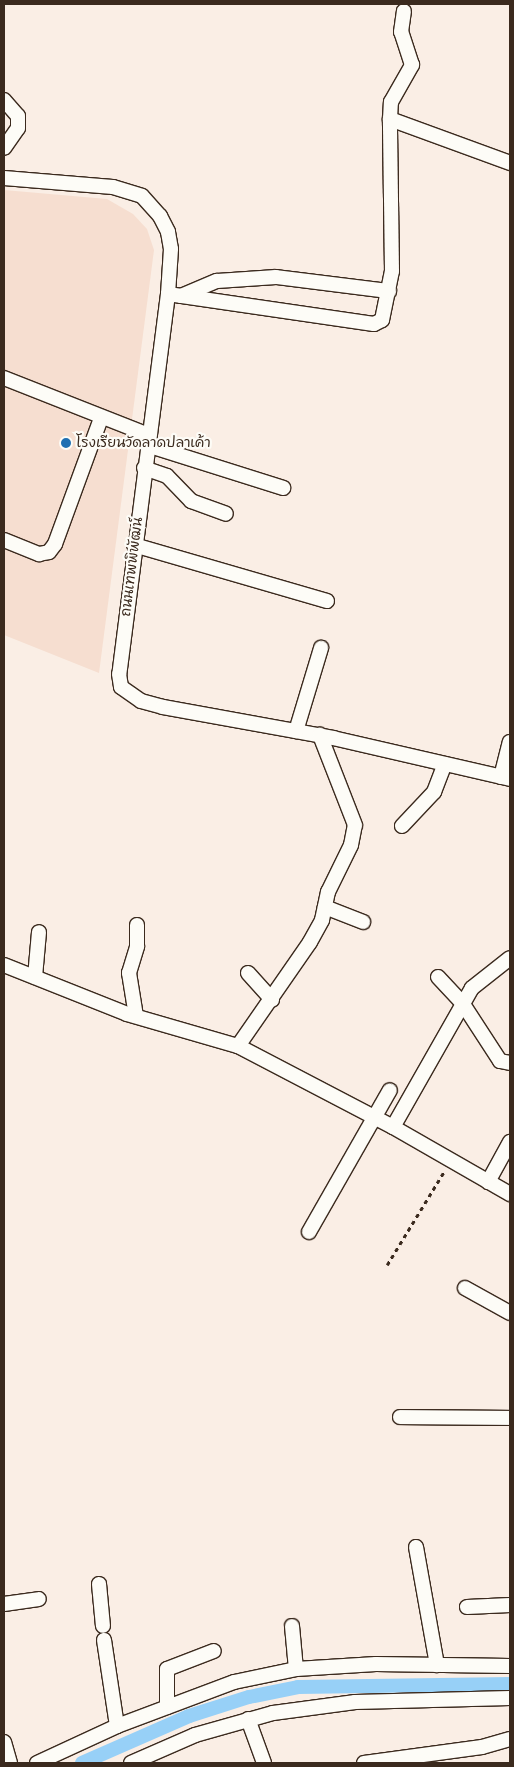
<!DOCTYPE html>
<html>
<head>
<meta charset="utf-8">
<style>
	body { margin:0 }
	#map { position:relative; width:514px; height:1767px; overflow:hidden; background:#faeee5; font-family:Kalam,"Playpen Sans Thai",sans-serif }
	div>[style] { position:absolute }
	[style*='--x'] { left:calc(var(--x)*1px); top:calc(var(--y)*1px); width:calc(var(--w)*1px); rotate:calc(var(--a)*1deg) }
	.built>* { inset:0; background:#f6ded0 }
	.canal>* { height:14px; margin:-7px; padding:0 7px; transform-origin:7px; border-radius:7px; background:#97d0f7 }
	.path>* { height:2.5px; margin-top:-1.25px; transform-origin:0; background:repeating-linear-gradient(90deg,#3b2a1e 0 4px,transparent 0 8px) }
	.roads { filter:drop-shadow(1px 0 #3b2a1e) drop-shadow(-1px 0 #3b2a1e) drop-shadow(0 1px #3b2a1e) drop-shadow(0 -1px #3b2a1e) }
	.minor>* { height:14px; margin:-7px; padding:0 7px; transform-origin:7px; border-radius:7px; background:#fdfcf7 }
	.dots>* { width:14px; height:14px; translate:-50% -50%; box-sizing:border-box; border:2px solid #fdfcf7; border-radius:50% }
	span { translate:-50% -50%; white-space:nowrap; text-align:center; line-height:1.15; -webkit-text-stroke:4.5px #fdfcf7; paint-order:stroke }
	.poi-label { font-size:14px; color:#3b2a1e }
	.left { translate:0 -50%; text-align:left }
	.street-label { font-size:14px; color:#3b2a1e }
	.frame { position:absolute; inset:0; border:5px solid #3b2a1e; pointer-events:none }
</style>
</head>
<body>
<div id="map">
	<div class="built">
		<i style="clip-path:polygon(4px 190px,107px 199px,133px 214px,147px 229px,154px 250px,99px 673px,4px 635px)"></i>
	</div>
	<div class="canal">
		<i style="--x:82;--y:1763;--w:117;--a:-23.7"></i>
		<i style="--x:189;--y:1716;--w:63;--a:-17.6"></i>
		<i style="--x:249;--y:1697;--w:50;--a:-11.5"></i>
		<i style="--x:298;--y:1687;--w:212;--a:-0.8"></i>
	</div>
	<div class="path">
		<i style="--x:387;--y:1265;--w:111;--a:-58.6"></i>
	</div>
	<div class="roads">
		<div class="minor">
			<i style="--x:4;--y:100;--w:21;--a:49"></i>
			<i style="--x:18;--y:116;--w:12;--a:90"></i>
			<i style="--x:18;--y:128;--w:24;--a:125"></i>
			<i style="--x:390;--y:119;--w:17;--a:-87"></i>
			<i style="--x:391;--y:102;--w:43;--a:-60.4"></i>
			<i style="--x:412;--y:65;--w:35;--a:-108"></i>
			<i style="--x:401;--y:32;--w:21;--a:-82"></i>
			<i style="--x:4;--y:178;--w:109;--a:4.7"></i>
			<i style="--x:113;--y:187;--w:30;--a:17"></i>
			<i style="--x:142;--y:196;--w:27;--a:48"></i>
			<i style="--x:160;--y:216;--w:18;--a:63"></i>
			<i style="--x:168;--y:232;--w:17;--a:80"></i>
			<i style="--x:171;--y:249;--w:45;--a:93.8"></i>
			<i style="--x:168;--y:294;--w:383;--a:97.3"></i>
			<i style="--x:119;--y:674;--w:13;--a:81"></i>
			<i style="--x:121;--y:687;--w:24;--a:35"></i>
			<i style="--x:141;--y:701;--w:23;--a:15"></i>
			<i style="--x:163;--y:707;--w:173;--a:10.3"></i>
			<i style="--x:333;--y:738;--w:182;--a:13"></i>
			<i style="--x:168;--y:294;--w:208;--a:8.3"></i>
			<i style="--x:374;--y:324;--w:9;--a:-27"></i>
			<i style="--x:382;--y:320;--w:50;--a:-78.5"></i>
			<i style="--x:392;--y:271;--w:152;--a:-90.8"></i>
			<i style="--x:390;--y:119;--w:128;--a:20.1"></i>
			<i style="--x:181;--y:296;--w:39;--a:-23"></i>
			<i style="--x:217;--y:281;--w:59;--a:-3.9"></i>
			<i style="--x:276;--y:277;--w:114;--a:7.1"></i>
			<i style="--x:4;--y:378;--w:156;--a:21.5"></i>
			<i style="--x:147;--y:445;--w:143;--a:17.5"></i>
			<i style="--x:144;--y:468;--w:24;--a:19"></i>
			<i style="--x:167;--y:476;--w:35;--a:46"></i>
			<i style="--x:191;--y:501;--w:37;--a:20"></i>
			<i style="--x:4;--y:540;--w:38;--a:22"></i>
			<i style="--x:39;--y:554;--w:10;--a:-11"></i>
			<i style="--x:49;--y:552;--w:10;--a:-53"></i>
			<i style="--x:55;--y:544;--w:134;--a:-69.9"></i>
			<i style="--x:134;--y:545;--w:201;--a:16.2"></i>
			<i style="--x:296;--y:731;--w:87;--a:-73.2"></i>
			<i style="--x:501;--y:777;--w:36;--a:-76"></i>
			<i style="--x:402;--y:826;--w:47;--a:-46.7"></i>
			<i style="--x:434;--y:792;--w:30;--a:-69"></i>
			<i style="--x:325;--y:907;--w:41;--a:21.5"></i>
			<i style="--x:4;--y:965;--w:132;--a:21.7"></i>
			<i style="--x:127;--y:1014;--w:116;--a:16.1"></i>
			<i style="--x:238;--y:1046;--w:175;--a:27.6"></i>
			<i style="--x:393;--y:1127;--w:135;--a:29.8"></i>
			<i style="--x:248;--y:973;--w:36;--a:48"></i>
			<i style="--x:35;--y:977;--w:45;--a:-84.9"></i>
			<i style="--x:438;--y:977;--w:37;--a:47"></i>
			<i style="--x:463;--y:1004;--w:68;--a:57"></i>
			<i style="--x:500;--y:1061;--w:10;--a:11"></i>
			<i style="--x:136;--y:1016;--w:44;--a:-99.2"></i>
			<i style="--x:129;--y:973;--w:28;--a:-73"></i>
			<i style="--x:137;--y:946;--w:21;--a:-90"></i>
			<i style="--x:238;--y:1046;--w:126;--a:-55.3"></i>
			<i style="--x:310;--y:942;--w:25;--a:-61"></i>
			<i style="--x:322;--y:920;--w:29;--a:-78"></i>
			<i style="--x:328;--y:892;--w:52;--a:-63.9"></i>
			<i style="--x:351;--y:845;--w:20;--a:-79"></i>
			<i style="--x:355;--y:825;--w:97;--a:-111.3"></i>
			<i style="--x:393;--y:1127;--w:160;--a:-60.4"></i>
			<i style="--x:472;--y:988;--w:48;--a:-38.3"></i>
			<i style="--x:488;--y:1182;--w:46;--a:-61.2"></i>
			<i style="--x:309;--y:1232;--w:163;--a:-60.3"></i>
			<i style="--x:465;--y:1288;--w:51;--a:29.1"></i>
			<i style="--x:400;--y:1417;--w:110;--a:0.5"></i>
			<i style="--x:416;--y:1547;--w:120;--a:79.9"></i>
			<i style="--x:99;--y:1584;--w:42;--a:84.6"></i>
			<i style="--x:4;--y:1604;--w:35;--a:-8"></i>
			<i style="--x:467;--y:1607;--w:43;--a:-2.7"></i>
			<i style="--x:292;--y:1626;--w:43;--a:84.7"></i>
			<i style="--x:104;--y:1640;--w:87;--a:81.4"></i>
			<i style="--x:167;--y:1707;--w:38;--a:-90"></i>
			<i style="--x:167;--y:1669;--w:50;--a:-21"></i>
			<i style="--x:248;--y:1719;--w:47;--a:70"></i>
			<i style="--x:4;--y:1742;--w:22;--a:74"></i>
			<i style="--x:37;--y:1763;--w:88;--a:-24.8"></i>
			<i style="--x:117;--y:1726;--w:125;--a:-20.6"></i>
			<i style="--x:234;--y:1682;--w:63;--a:-11.8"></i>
			<i style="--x:296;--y:1669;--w:80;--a:-3.6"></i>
			<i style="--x:376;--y:1664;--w:134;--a:0.9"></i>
			<i style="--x:131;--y:1763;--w:70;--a:-23.6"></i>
			<i style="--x:195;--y:1735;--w:81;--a:-15.8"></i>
			<i style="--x:273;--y:1713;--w:83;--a:-7.6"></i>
			<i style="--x:355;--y:1702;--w:155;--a:-1.5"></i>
			<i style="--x:364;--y:1763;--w:119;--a:-7.7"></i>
			<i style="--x:482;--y:1747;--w:29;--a:-16"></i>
		</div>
	</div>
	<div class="dots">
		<i style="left:66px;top:443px;background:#1f6fb2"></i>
	</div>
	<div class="poi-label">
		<span class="left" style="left:76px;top:443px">โรงเรียนวัดลาดปลาเค้า</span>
	</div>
	<div class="street-label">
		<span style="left:132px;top:567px;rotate:-83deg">ถนนเทพพิพัฒน์</span>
	</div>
	<div class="frame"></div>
</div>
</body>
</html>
